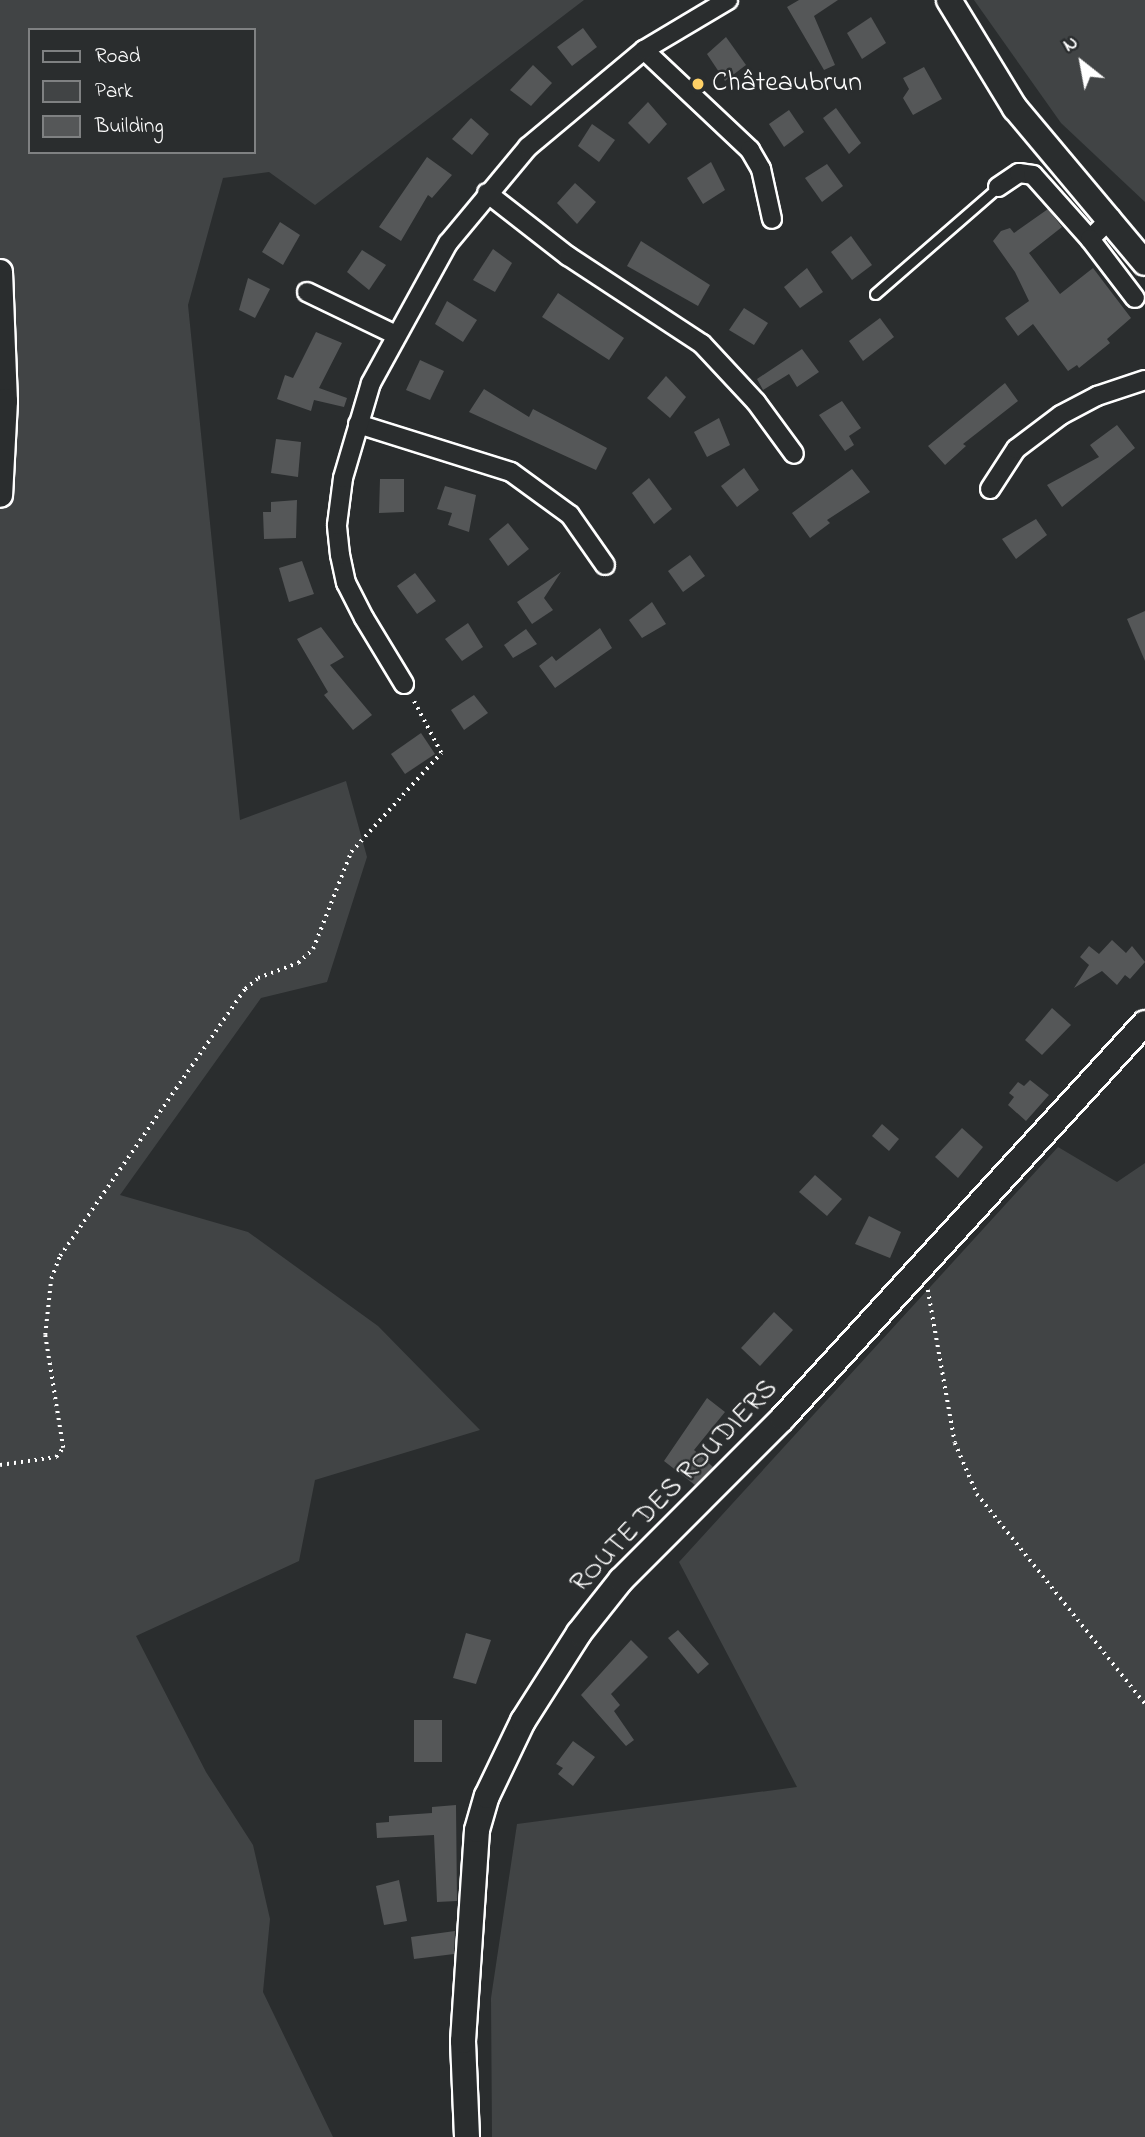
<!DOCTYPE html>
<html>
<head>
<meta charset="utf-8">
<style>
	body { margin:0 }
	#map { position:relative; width:1145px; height:2137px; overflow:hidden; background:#2a2d2e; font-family:"Indie Flower",sans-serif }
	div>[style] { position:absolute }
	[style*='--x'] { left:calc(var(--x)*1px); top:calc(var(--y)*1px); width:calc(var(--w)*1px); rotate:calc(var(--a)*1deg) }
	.green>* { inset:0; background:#414445 }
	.building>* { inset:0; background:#555758 }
	.path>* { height:3.5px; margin-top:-1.75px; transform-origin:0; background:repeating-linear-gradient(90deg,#fff 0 2px,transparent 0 7px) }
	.roads { filter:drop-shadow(2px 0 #fff) drop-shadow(-2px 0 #fff) drop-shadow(0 2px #fff) drop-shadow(0 -2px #fff) }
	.lane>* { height:9px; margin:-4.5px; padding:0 4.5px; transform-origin:4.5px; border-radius:4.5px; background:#2a2d2e }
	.street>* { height:18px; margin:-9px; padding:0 9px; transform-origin:9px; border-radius:9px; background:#2a2d2e }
	.secondary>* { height:24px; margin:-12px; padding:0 12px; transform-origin:12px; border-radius:12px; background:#2a2d2e }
	.dots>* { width:19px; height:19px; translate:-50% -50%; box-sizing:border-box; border:4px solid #2a2d2e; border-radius:50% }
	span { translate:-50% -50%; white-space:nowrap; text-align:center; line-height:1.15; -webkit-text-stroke:5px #2a2d2e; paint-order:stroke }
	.poi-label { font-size:28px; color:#fff }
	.left { translate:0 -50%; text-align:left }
	.street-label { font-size:28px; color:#fff }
	.legend { position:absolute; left:28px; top:28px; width:228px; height:126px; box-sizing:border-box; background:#2a2d2e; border:2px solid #7f8182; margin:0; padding:9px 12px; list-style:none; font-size:21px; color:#fff }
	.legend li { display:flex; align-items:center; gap:14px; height:35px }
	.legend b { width:35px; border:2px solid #7f8182 }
	.north { position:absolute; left:1047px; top:28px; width:70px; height:70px; -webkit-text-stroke:5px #2a2d2e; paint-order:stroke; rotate:329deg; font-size:19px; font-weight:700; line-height:28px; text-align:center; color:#fff }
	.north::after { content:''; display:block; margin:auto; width:24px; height:32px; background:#fff; clip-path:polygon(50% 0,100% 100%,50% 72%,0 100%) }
</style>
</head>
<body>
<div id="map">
	<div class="green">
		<i style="clip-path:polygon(evenodd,0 0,584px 0,315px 205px,269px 172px,223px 178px,188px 305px,240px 820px,346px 781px,367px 857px,327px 982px,261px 998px,120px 1195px,248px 1232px,378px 1326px,480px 1430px,315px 1480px,299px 1561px,136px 1636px,206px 1772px,253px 1845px,270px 1919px,263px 1992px,333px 2137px,0 2137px,0 0,30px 30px,254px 30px,254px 152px,30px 152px,30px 30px)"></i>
		<i style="clip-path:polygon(974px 0,1145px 0,1145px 202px,1061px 123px)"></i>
		<i style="clip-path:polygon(1058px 1147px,1117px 1182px,1145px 1163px,1145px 2137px,492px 2137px,491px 1998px,517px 1824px,797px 1787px,679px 1562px)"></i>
	</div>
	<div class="building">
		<i style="clip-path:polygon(799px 0,838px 0,814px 16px,835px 65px,824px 70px,787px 7px)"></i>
		<i style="clip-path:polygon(871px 17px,886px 43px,862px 59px,847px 33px)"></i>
		<i style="clip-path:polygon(583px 28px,597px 47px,572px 66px,557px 47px)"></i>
		<i style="clip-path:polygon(726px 37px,746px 65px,725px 81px,707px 54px)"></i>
		<i style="clip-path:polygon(533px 65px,552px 83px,531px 106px,510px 90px)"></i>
		<i style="clip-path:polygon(924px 67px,942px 99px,913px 115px,903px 98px,909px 89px,903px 78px)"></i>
		<i style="clip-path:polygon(648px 102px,667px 124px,649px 144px,628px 123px)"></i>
		<i style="clip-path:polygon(836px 108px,861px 143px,849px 154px,823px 118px)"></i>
		<i style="clip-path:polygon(789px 110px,804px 132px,784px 147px,769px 124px)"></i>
		<i style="clip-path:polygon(471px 118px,489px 134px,472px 155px,452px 139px)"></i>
		<i style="clip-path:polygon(592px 124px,615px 140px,599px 162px,578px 146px)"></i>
		<i style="clip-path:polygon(427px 157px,452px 175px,432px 198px,428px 195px,401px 241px,379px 227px)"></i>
		<i style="clip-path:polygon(711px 162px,725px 190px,703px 204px,687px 178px)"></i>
		<i style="clip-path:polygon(827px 164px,843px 186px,822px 202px,805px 178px)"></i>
		<i style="clip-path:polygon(575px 183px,596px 202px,577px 224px,557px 203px)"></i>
		<i style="clip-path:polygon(1048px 209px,1062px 227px,1029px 253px,1060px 294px,1093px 268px,1131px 318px,1107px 339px,1110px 343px,1079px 368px,1077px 365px,1068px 371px,1033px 324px,1018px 336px,1005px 318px,1029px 301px,1015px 272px,993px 241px,1001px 231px,1010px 228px,1014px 233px)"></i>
		<i style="clip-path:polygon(280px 222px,300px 235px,283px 265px,262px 252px)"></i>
		<i style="clip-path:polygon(851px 236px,872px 265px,852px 280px,831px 252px)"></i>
		<i style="clip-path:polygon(641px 241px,710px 285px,698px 306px,627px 266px)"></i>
		<i style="clip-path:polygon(493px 249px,512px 263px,495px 292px,473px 280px)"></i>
		<i style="clip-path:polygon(362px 250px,386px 265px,369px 290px,347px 272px)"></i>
		<i style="clip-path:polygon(807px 268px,823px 292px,800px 308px,784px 287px)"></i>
		<i style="clip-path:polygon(248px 278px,270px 289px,255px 318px,239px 310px)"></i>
		<i style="clip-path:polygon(558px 293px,624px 338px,609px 360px,542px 317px)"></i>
		<i style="clip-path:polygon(447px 301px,477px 320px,463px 342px,435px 324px)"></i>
		<i style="clip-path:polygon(744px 308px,768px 323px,754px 345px,729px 330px)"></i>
		<i style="clip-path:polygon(880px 318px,894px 337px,863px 361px,849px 341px)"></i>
		<i style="clip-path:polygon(316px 332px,342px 343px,319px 388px,347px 398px,344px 407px,314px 400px,311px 411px,277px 399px,285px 375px,293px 378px)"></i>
		<i style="clip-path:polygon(802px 349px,819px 372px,797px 387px,789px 374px,763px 390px,757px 379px)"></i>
		<i style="clip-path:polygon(420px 360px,444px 371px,430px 400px,406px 390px)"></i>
		<i style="clip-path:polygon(666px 376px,686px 397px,670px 418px,647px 398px)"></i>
		<i style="clip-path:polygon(1005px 383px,1018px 401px,963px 444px,966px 446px,945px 465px,928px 446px)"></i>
		<i style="clip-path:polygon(484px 389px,529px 417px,533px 409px,607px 448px,596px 470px,469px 412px)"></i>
		<i style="clip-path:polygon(842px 401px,861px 428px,849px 436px,854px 445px,845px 451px,819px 415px)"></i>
		<i style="clip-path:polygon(719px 418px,730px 445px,707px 457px,694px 432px)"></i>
		<i style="clip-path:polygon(1117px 425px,1135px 448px,1062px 507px,1047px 485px,1099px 457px,1090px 445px)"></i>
		<i style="clip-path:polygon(276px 439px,301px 442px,298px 477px,271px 473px)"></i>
		<i style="clip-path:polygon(744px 468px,759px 490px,737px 507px,721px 486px)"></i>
		<i style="clip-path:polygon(852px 469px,870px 492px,827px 520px,830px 523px,810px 538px,792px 513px)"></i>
		<i style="clip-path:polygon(649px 478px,672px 509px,654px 524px,632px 493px)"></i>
		<i style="clip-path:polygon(380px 479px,404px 479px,404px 512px,379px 513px)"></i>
		<i style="clip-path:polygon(445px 486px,476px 495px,469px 532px,448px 525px,452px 513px,437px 509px)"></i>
		<i style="clip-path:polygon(297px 500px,296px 538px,264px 539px,263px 512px,271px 512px,271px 502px)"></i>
		<i style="clip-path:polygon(1036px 519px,1047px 535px,1016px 559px,1002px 539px)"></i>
		<i style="clip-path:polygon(508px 523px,529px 549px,508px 566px,489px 539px)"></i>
		<i style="clip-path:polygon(690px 555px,705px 576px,683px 592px,668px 571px)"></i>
		<i style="clip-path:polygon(302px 561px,314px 594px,289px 602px,279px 568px)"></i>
		<i style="clip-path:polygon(561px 572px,544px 598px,553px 610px,532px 624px,517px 602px)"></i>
		<i style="clip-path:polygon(415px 573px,436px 601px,417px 614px,397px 586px)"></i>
		<i style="clip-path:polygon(652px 602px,666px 624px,642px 638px,629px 620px)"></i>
		<i style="clip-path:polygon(1145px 611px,1145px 661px,1127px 619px)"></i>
		<i style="clip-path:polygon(468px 623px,483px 647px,462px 661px,445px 639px)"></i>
		<i style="clip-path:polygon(321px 627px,344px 657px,330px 665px,372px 715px,353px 730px,324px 695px,328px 692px,297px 639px)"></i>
		<i style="clip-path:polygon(600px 628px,612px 648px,555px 688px,539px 666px,552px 656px,556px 661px)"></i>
		<i style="clip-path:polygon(526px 629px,537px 644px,513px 658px,504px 645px)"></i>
		<i style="clip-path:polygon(474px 695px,488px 713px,464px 730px,451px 710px)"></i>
		<i style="clip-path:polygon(421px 733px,435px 754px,405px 774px,391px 754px)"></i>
		<i style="clip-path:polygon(1112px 940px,1126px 953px,1132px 946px,1145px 962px,1130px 979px,1125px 975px,1117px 985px,1102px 971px,1074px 988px,1089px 965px,1080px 957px,1089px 946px,1099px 954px)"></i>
		<i style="clip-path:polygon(1052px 1008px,1071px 1025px,1042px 1055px,1025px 1040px)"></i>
		<i style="clip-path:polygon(1030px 1080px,1049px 1095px,1026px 1121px,1008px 1105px,1014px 1097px,1009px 1093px,1018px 1082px,1024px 1086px)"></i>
		<i style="clip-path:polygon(882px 1124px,899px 1139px,889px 1151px,872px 1136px)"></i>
		<i style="clip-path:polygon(962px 1128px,983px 1147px,958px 1178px,935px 1157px)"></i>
		<i style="clip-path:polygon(815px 1175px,842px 1199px,827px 1216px,799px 1192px)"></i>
		<i style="clip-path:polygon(869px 1216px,901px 1232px,890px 1258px,855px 1244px)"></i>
		<i style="clip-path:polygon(774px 1312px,793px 1330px,760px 1366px,741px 1348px)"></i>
		<i style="clip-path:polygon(707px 1398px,725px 1412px,694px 1450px,713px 1467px,695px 1485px,664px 1461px)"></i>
		<i style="clip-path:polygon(678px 1630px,709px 1664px,698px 1674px,668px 1638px)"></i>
		<i style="clip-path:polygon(466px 1633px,491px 1640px,476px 1684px,453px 1678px)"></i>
		<i style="clip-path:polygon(631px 1640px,648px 1657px,611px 1694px,620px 1705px,614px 1711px,634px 1740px,626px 1746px,581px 1695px)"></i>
		<i style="clip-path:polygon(414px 1720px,442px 1720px,442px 1762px,414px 1762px)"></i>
		<i style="clip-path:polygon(573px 1741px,595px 1757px,573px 1786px,558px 1774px,563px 1768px,556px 1764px)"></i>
		<i style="clip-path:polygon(456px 1805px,457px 1901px,437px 1902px,434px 1835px,377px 1838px,376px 1823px,389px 1822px,389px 1816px,432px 1813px,432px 1807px)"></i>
		<i style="clip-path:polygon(399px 1880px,407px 1921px,384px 1925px,376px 1886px)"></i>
		<i style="clip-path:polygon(455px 1931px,454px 1954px,414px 1959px,411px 1937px)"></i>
	</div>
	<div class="path">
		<i style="--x:928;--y:1290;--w:155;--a:80"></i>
		<i style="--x:955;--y:1443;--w:56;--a:66.7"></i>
		<i style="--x:977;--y:1494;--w:269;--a:51.3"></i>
		<i style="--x:0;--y:1465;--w:57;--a:-8.1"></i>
		<i style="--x:56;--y:1457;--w:11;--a:-52"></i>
		<i style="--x:63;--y:1448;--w:114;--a:-99.1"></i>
		<i style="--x:45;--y:1335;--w:56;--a:-83.9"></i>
		<i style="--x:51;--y:1279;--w:25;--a:-69"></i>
		<i style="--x:60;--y:1256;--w:325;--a:-55.3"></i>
		<i style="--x:245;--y:989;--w:17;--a:-40"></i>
		<i style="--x:258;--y:978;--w:43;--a:-20.6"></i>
		<i style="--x:298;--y:963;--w:21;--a:-43"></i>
		<i style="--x:313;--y:949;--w:104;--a:-68.6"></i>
		<i style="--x:351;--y:852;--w:134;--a:-47.7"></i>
		<i style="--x:441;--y:753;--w:62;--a:-117.8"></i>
	</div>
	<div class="roads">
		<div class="lane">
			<i style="--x:875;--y:294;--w:163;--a:-41"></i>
		</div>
		<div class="street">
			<i style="--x:644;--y:50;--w:146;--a:43.3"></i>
			<i style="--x:750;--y:150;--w:22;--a:60"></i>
			<i style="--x:761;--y:169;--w:51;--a:77.6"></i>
			<i style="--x:998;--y:187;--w:25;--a:-34"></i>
			<i style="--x:1019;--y:173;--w:14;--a:8"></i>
			<i style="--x:1033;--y:175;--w:86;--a:48.3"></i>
			<i style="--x:1090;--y:239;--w:30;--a:-45"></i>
			<i style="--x:487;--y:193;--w:103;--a:37.9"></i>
			<i style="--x:568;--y:256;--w:160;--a:33.3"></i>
			<i style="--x:702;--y:344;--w:79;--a:47"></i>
			<i style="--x:756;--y:402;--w:64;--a:53.8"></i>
			<i style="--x:1090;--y:239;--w:74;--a:52.7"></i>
			<i style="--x:307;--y:292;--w:99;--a:25.8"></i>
			<i style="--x:358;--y:424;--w:160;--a:17.4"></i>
			<i style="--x:511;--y:472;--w:73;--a:36.1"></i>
			<i style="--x:570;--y:515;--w:61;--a:55"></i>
			<i style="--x:990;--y:489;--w:48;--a:-57"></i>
			<i style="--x:1016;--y:449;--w:56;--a:-37.1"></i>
			<i style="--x:1061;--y:415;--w:41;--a:-27.8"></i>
			<i style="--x:1097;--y:396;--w:51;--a:-18.4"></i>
			<i style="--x:404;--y:684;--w:77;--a:-121.2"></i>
			<i style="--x:364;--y:618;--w:39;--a:-117"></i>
			<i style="--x:346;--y:583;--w:29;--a:-102"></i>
			<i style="--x:340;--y:555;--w:30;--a:-96"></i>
			<i style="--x:337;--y:525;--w:47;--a:-82.7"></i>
			<i style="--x:343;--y:478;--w:99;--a:-73.6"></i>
			<i style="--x:371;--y:383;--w:160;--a:-61.2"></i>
			<i style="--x:448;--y:243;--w:125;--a:-50.2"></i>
			<i style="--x:528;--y:147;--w:151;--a:-39.9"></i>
			<i style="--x:644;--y:50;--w:98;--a:-30.8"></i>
		</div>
		<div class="secondary">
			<i style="--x:949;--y:0;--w:127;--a:58.6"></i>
			<i style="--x:1015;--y:108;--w:202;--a:50"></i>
			<i style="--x:0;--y:272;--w:129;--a:87.8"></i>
			<i style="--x:5;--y:401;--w:94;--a:93"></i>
			<i style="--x:467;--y:2137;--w:96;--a:-92.4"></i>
			<i style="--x:463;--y:2041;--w:211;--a:-86.2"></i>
			<i style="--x:477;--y:1830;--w:35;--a:-74"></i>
			<i style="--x:487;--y:1796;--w:83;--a:-64.4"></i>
			<i style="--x:523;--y:1721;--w:104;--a:-57.5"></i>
			<i style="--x:579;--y:1633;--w:68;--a:-51.6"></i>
			<i style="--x:621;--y:1580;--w:228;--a:-45"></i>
			<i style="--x:782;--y:1419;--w:537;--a:-47.49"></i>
		</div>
	</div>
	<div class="dots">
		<i style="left:698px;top:84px;background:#ffd166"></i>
	</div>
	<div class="poi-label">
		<span class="left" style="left:712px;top:84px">Châteaubrun</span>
	</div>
	<div class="street-label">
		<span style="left:675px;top:1487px;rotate:-46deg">ROUTE DES ROUDIERS</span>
	</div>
	<ul class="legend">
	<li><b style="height:9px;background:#2a2d2e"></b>Road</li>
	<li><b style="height:19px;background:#414445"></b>Park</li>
	<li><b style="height:19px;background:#555758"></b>Building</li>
	</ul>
	<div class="north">N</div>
</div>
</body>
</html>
